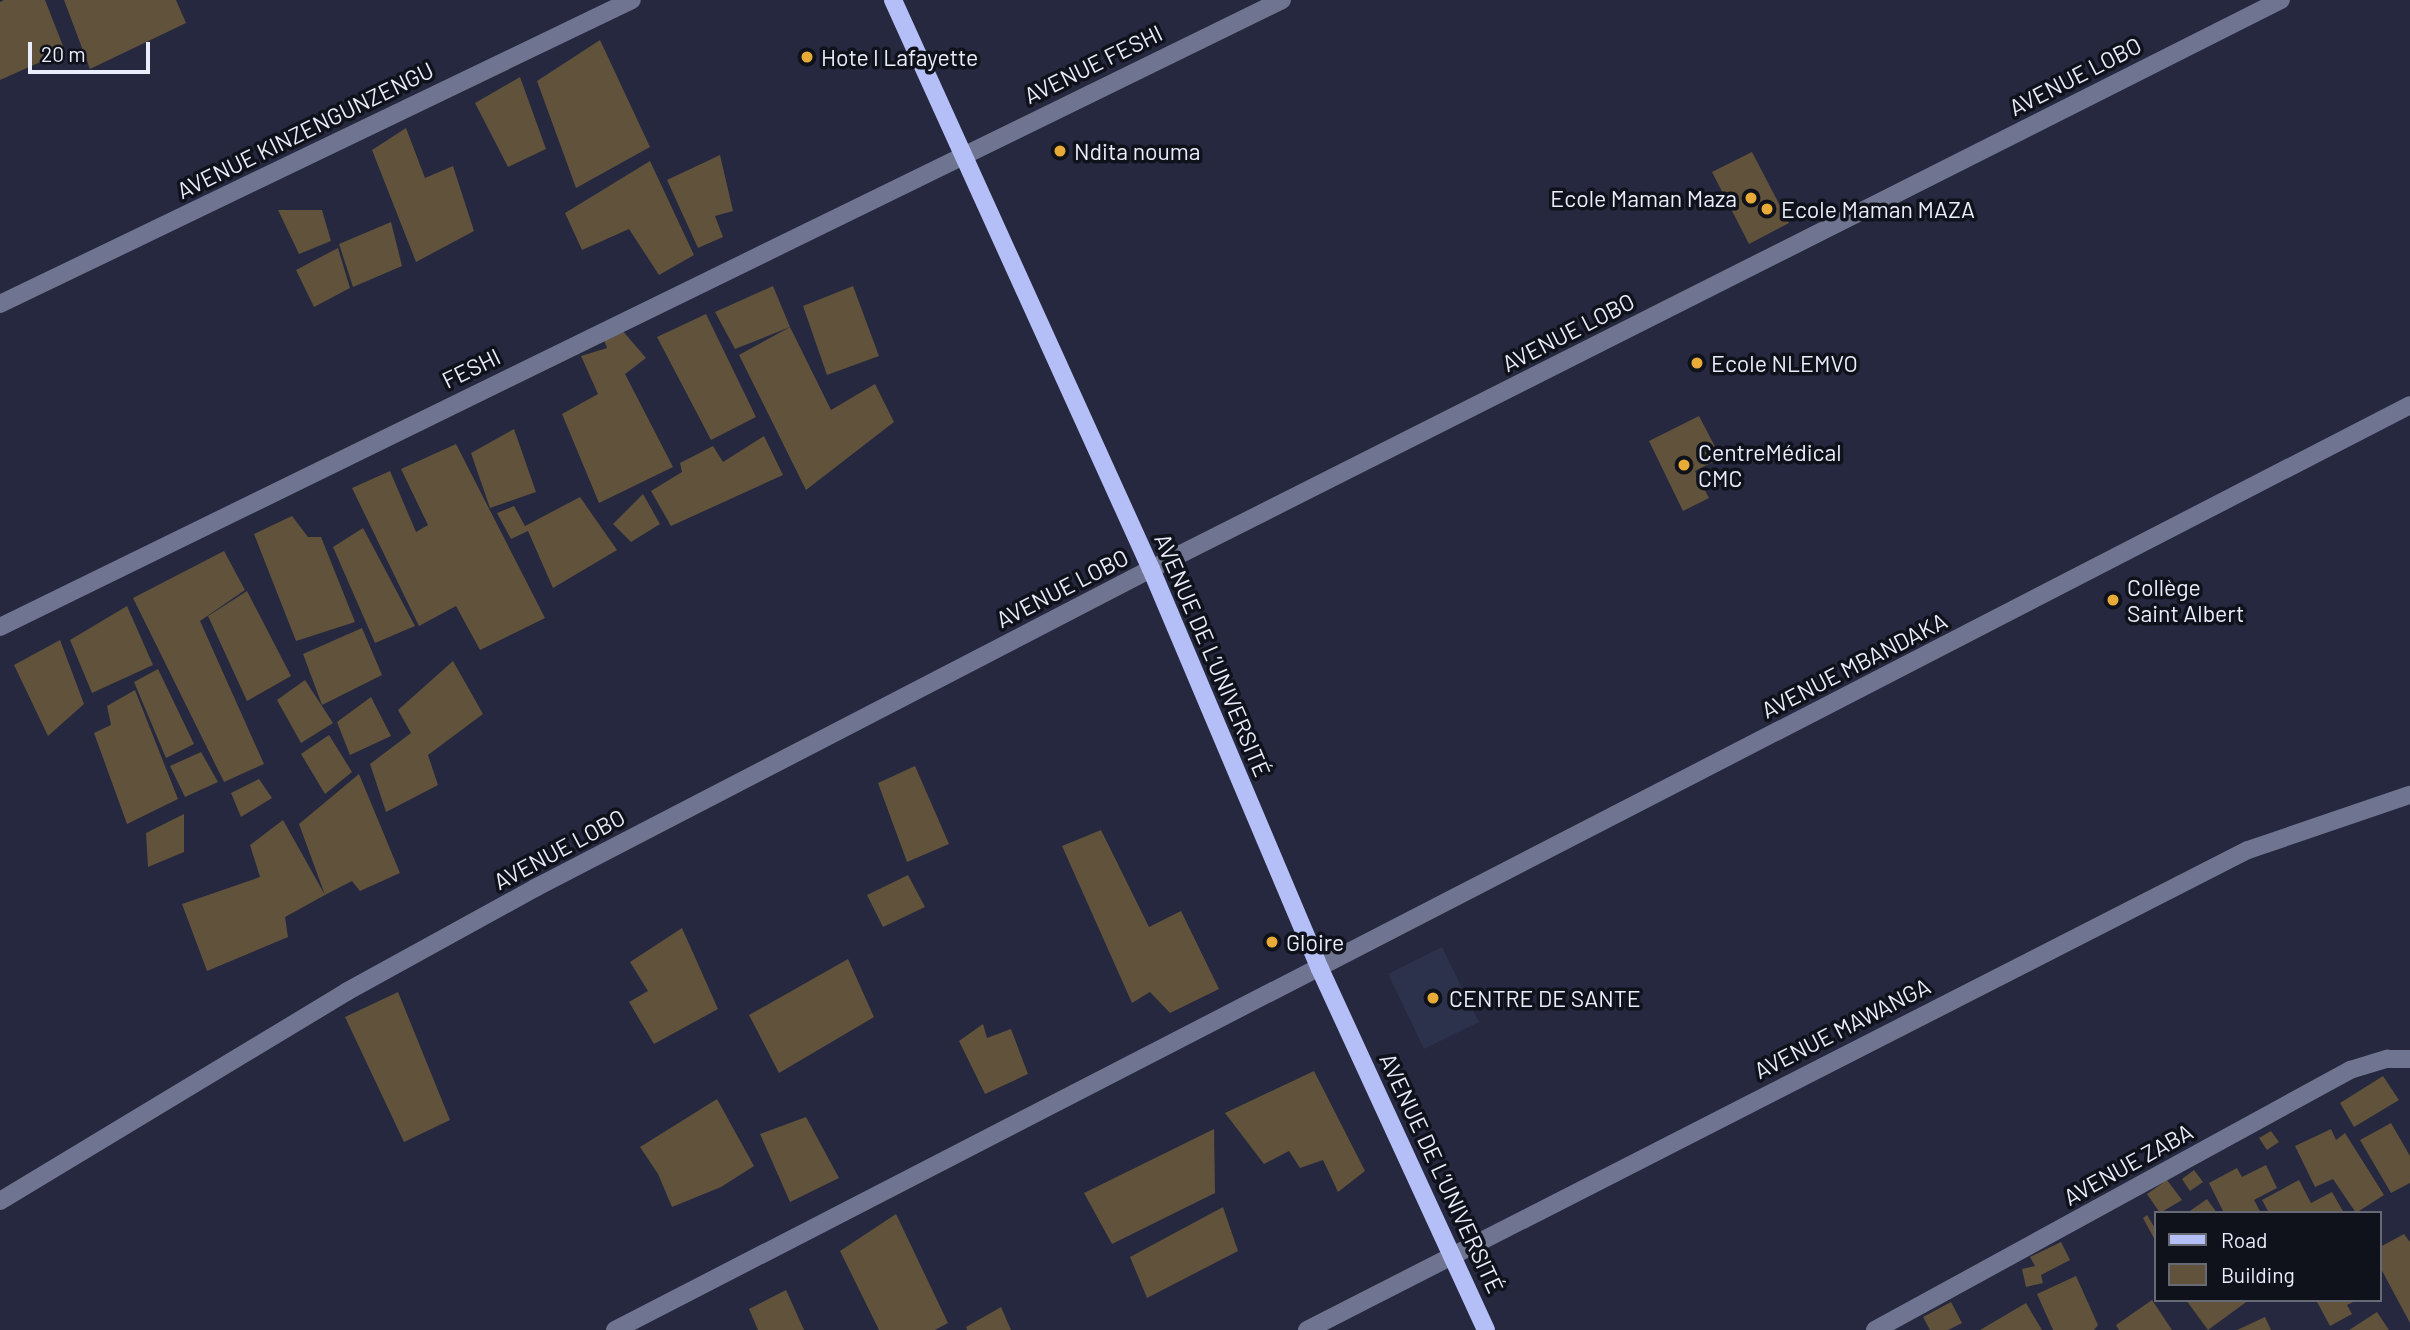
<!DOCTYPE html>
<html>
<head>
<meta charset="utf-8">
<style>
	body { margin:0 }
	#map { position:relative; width:2410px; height:1330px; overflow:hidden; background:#25283e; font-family:Barlow,sans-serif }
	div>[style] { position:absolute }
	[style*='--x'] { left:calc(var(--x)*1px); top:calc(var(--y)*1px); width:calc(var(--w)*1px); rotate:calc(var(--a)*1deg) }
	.built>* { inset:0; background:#2c314c }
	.building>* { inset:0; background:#60523b }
	.minor>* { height:18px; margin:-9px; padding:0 9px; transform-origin:9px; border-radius:9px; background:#6f7590 }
	.major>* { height:18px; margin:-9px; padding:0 9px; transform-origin:9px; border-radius:9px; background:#b5bff7 }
	.dots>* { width:19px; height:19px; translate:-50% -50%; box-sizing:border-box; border:4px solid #10121b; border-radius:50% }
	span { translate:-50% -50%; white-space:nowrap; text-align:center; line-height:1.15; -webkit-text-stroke:7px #10121b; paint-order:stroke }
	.poi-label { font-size:23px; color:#eaedfb }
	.left { translate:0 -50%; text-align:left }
	.right { translate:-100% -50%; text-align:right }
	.street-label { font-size:23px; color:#eaedfb }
	.legend { position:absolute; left:2154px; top:1211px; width:228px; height:91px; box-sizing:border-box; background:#10121b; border:2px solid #676a75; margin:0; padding:9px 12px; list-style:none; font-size:21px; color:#eaedfb }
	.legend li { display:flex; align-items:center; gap:14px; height:35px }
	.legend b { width:35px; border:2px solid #676a75 }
	.scale { position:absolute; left:28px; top:42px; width:122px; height:32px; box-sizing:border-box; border:4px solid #eaedfb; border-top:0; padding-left:9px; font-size:21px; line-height:24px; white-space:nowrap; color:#eaedfb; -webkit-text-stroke:5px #10121b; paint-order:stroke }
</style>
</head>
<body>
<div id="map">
	<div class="built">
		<i style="clip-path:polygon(1442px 947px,1479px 1022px,1424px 1049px,1388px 974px)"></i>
	</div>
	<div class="building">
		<i style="clip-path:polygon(4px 0,45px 0,65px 51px,0 80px,0 2px)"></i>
		<i style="clip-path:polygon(64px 0,176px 0,186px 23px,90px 69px)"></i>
		<i style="clip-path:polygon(600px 40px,650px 147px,576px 188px,537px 81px)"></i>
		<i style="clip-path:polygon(520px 77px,546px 149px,508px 167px,475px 103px)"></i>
		<i style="clip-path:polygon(406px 128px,425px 178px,453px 166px,474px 231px,416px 262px,372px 150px)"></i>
		<i style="clip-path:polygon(1752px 152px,1789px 223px,1749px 244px,1712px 172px)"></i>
		<i style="clip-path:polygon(720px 155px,733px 211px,715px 216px,723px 237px,698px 248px,667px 180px)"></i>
		<i style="clip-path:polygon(650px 161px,694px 255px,659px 275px,629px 229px,582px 250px,565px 213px)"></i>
		<i style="clip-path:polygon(278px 210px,322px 210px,331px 241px,299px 254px)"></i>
		<i style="clip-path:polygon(391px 222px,402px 266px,353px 287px,339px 244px)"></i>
		<i style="clip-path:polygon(338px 248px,350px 288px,314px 307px,296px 270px)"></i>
		<i style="clip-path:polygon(773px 286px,790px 327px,735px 349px,715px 312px)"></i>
		<i style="clip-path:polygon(853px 286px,879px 356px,827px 375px,803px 306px)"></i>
		<i style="clip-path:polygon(706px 314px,756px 417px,711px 440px,657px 337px)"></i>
		<i style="clip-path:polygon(790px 327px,831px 410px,875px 384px,894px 422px,806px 490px,739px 355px)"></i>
		<i style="clip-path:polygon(622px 330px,646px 358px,625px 374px,673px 467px,599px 503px,562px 414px,598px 394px,581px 356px,607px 348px,604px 340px)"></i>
		<i style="clip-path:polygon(1699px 416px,1721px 458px,1695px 471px,1709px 498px,1683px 511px,1649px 441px)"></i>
		<i style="clip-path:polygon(514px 429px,536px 492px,490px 508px,471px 453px)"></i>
		<i style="clip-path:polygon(764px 436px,783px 475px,671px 526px,651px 491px,682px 472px,680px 463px,713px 446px,723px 462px)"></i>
		<i style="clip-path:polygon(456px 444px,545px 618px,480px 650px,456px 606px,419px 626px,352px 488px,390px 471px,416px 532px,428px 525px,401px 469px)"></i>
		<i style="clip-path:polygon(643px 494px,660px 524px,631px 542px,613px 524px)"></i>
		<i style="clip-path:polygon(580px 497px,617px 550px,553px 588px,528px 531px,511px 539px,497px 513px,514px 506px,525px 526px)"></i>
		<i style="clip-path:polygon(292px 516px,308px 537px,321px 537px,355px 622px,296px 641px,254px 534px)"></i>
		<i style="clip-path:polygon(363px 528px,415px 626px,375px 643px,333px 547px)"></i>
		<i style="clip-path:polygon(224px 551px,245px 590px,200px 621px,264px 764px,224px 782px,133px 598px)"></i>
		<i style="clip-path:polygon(247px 591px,291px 676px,247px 701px,208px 616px)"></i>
		<i style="clip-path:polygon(127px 606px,153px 665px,92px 693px,70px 640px)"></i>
		<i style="clip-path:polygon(362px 628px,382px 675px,322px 705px,303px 654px)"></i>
		<i style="clip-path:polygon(60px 640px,84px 704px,48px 736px,14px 665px)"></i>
		<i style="clip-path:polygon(453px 661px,483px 714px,428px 755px,438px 785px,386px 812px,370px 764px,411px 733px,398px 710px)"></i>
		<i style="clip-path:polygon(158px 669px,194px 744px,166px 758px,134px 682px)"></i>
		<i style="clip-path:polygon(305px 680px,333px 723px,301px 743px,277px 700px)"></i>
		<i style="clip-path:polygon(135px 690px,178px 799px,127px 824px,94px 733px,111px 725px,107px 706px)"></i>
		<i style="clip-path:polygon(371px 697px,391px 736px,350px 755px,337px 722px)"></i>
		<i style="clip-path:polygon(329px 735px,352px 772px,325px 794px,301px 754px)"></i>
		<i style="clip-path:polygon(201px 752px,218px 782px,185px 797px,170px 766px)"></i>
		<i style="clip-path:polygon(915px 766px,949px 844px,907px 862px,878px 783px)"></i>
		<i style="clip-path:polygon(359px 774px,400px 873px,360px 891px,352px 881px,325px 895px,285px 917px,288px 937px,207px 971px,182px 904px,260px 877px,250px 845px,283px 820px,325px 895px,299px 824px)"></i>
		<i style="clip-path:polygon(259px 779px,272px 798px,241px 817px,231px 793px)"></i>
		<i style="clip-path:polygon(184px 814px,184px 852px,148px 867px,146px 833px)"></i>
		<i style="clip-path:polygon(1101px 830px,1149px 927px,1181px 911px,1219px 989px,1170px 1013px,1150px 992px,1132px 1003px,1062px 846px)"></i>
		<i style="clip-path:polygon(908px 875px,925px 907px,883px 927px,867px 895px)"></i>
		<i style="clip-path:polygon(682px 928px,718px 1009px,654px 1044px,629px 1002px,648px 991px,630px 962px)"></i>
		<i style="clip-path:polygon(848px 959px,874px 1017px,779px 1073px,749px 1015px)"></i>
		<i style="clip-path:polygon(398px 992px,450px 1120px,404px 1142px,345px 1017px)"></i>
		<i style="clip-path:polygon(983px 1024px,987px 1038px,1011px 1029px,1028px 1074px,985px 1094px,959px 1041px)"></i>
		<i style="clip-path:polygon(1314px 1071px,1365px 1171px,1338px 1192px,1323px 1160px,1300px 1168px,1289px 1151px,1264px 1164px,1225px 1113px)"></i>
		<i style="clip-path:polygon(2383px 1076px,2399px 1100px,2354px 1127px,2340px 1103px)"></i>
		<i style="clip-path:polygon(717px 1099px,754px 1166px,721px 1187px,672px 1207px,658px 1174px,640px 1147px)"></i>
		<i style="clip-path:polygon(806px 1117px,839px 1178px,790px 1202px,760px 1134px)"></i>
		<i style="clip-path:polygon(2391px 1123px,2410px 1156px,2410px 1183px,2391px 1193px,2360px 1140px)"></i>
		<i style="clip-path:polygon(1214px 1129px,1215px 1193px,1112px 1244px,1084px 1193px)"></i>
		<i style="clip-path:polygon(2331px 1129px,2336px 1140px,2345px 1133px,2384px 1195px,2356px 1213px,2333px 1179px,2315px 1187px,2295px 1146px)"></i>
		<i style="clip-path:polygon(2271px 1131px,2279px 1142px,2267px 1150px,2259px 1138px)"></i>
		<i style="clip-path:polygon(2266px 1165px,2277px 1188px,2254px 1200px,2261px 1213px,2224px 1213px,2209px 1183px,2237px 1168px,2242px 1177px)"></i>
		<i style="clip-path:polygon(2194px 1170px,2203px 1182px,2190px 1191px,2182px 1179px)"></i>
		<i style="clip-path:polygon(2167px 1180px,2182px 1200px,2160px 1213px,2147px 1194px)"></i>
		<i style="clip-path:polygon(2299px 1180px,2311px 1203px,2332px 1192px,2344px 1213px,2269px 1213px,2262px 1200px)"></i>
		<i style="clip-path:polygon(2207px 1199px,2217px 1213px,2187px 1213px)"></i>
		<i style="clip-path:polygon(1223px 1207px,1238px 1251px,1147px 1298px,1130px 1257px)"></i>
		<i style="clip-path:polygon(896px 1214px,948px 1323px,935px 1330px,879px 1330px,840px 1251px)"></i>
		<i style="clip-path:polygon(2147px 1215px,2156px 1230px,2156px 1242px,2143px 1218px)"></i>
		<i style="clip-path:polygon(2404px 1234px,2410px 1242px,2410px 1323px,2380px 1267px,2380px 1247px)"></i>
		<i style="clip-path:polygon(2061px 1242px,2070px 1260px,2041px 1275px,2043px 1283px,2026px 1287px,2022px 1269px,2035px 1266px,2030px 1257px)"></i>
		<i style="clip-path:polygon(2076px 1276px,2098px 1325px,2094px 1330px,2053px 1330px,2037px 1294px)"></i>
		<i style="clip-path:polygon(786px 1290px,804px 1330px,758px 1330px,749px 1309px)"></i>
		<i style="clip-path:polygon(2152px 1300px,2172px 1330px,2119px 1330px,2116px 1325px)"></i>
		<i style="clip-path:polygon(2186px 1300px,2249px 1300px,2208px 1330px)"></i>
		<i style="clip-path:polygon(2316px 1300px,2357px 1300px,2347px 1305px,2352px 1314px,2330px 1326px)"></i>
		<i style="clip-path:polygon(1951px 1302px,1962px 1323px,1948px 1330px,1930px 1330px,1923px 1317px)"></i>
		<i style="clip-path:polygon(2026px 1303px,2042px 1330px,1980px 1330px)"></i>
		<i style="clip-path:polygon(1001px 1307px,1011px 1330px,967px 1330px,966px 1327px)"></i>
		<i style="clip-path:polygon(2377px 1312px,2389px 1330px,2349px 1330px)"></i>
		<i style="clip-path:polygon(2265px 1317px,2271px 1330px,2237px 1330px)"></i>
	</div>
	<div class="minor">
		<i style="--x:0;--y:304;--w:701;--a:-25.69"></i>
		<i style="--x:0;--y:627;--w:1427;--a:-26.06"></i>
		<i style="--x:0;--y:1201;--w:404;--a:-31.1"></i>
		<i style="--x:346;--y:992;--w:216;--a:-28.8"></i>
		<i style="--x:535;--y:888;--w:694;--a:-27.38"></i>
		<i style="--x:1151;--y:569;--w:1265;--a:-26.73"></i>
		<i style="--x:615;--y:1330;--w:2019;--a:-27.26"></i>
		<i style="--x:1307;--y:1330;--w:1056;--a:-27.03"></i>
		<i style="--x:2248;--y:850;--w:171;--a:-18.8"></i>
		<i style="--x:1875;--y:1330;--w:542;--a:-28.69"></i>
		<i style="--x:2350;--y:1070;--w:39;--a:-17"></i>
		<i style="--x:2387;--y:1059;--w:23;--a:0"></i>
	</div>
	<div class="major">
		<i style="--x:893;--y:0;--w:625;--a:65.61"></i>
		<i style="--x:1151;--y:569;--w:434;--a:67.1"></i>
		<i style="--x:1320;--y:969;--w:397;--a:65.3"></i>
	</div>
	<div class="dots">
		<i style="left:807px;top:57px;background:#e8ab37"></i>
		<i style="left:1060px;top:151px;background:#e8ab37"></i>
		<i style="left:1751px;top:198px;background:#e8ab37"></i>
		<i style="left:1767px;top:209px;background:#e8ab37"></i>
		<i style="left:1697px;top:363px;background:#e8ab37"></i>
		<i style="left:1684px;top:465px;background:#e8ab37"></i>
		<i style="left:2113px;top:600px;background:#e8ab37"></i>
		<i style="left:1272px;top:942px;background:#e8ab37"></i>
		<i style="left:1433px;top:998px;background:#e8ab37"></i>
	</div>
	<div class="poi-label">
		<span class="left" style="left:821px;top:57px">Hote l Lafayette</span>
		<span class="left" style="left:1074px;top:151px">Ndita nouma</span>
		<span class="right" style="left:1737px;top:198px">Ecole Maman Maza</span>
		<span class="left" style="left:1781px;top:209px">Ecole Maman MAZA</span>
		<span class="left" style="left:1711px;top:363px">Ecole NLEMVO</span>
		<span class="left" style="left:1698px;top:465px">CentreMédical<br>CMC</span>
		<span class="left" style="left:2127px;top:600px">Collège<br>Saint Albert</span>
		<span class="left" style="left:1286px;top:942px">Gloire</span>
		<span class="left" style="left:1449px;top:998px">CENTRE DE SANTE</span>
	</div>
	<div class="street-label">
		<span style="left:1093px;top:64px;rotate:-26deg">AVENUE FESHI</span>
		<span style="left:2075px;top:76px;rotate:-27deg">AVENUE LOBO</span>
		<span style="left:305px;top:130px;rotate:-26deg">AVENUE KINZENGUNZENGU</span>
		<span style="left:1568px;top:332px;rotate:-27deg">AVENUE LOBO</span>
		<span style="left:471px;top:368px;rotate:-26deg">FESHI</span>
		<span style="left:1062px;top:588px;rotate:-27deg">AVENUE LOBO</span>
		<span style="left:1213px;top:655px;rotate:67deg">AVENUE DE L’UNIVERSITÉ</span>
		<span style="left:1854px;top:665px;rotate:-27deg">AVENUE MBANDAKA</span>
		<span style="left:559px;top:849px;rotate:-28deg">AVENUE LOBO</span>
		<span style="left:1842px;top:1028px;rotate:-27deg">AVENUE MAWANGA</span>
		<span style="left:2128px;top:1164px;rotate:-29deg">AVENUE ZABA</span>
		<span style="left:1442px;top:1173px;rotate:65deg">AVENUE DE L’UNIVERSITÉ</span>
	</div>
	<ul class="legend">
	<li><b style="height:9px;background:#b5bff7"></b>Road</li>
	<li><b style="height:19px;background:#60523b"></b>Building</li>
	</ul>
	<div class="scale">20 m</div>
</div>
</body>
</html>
